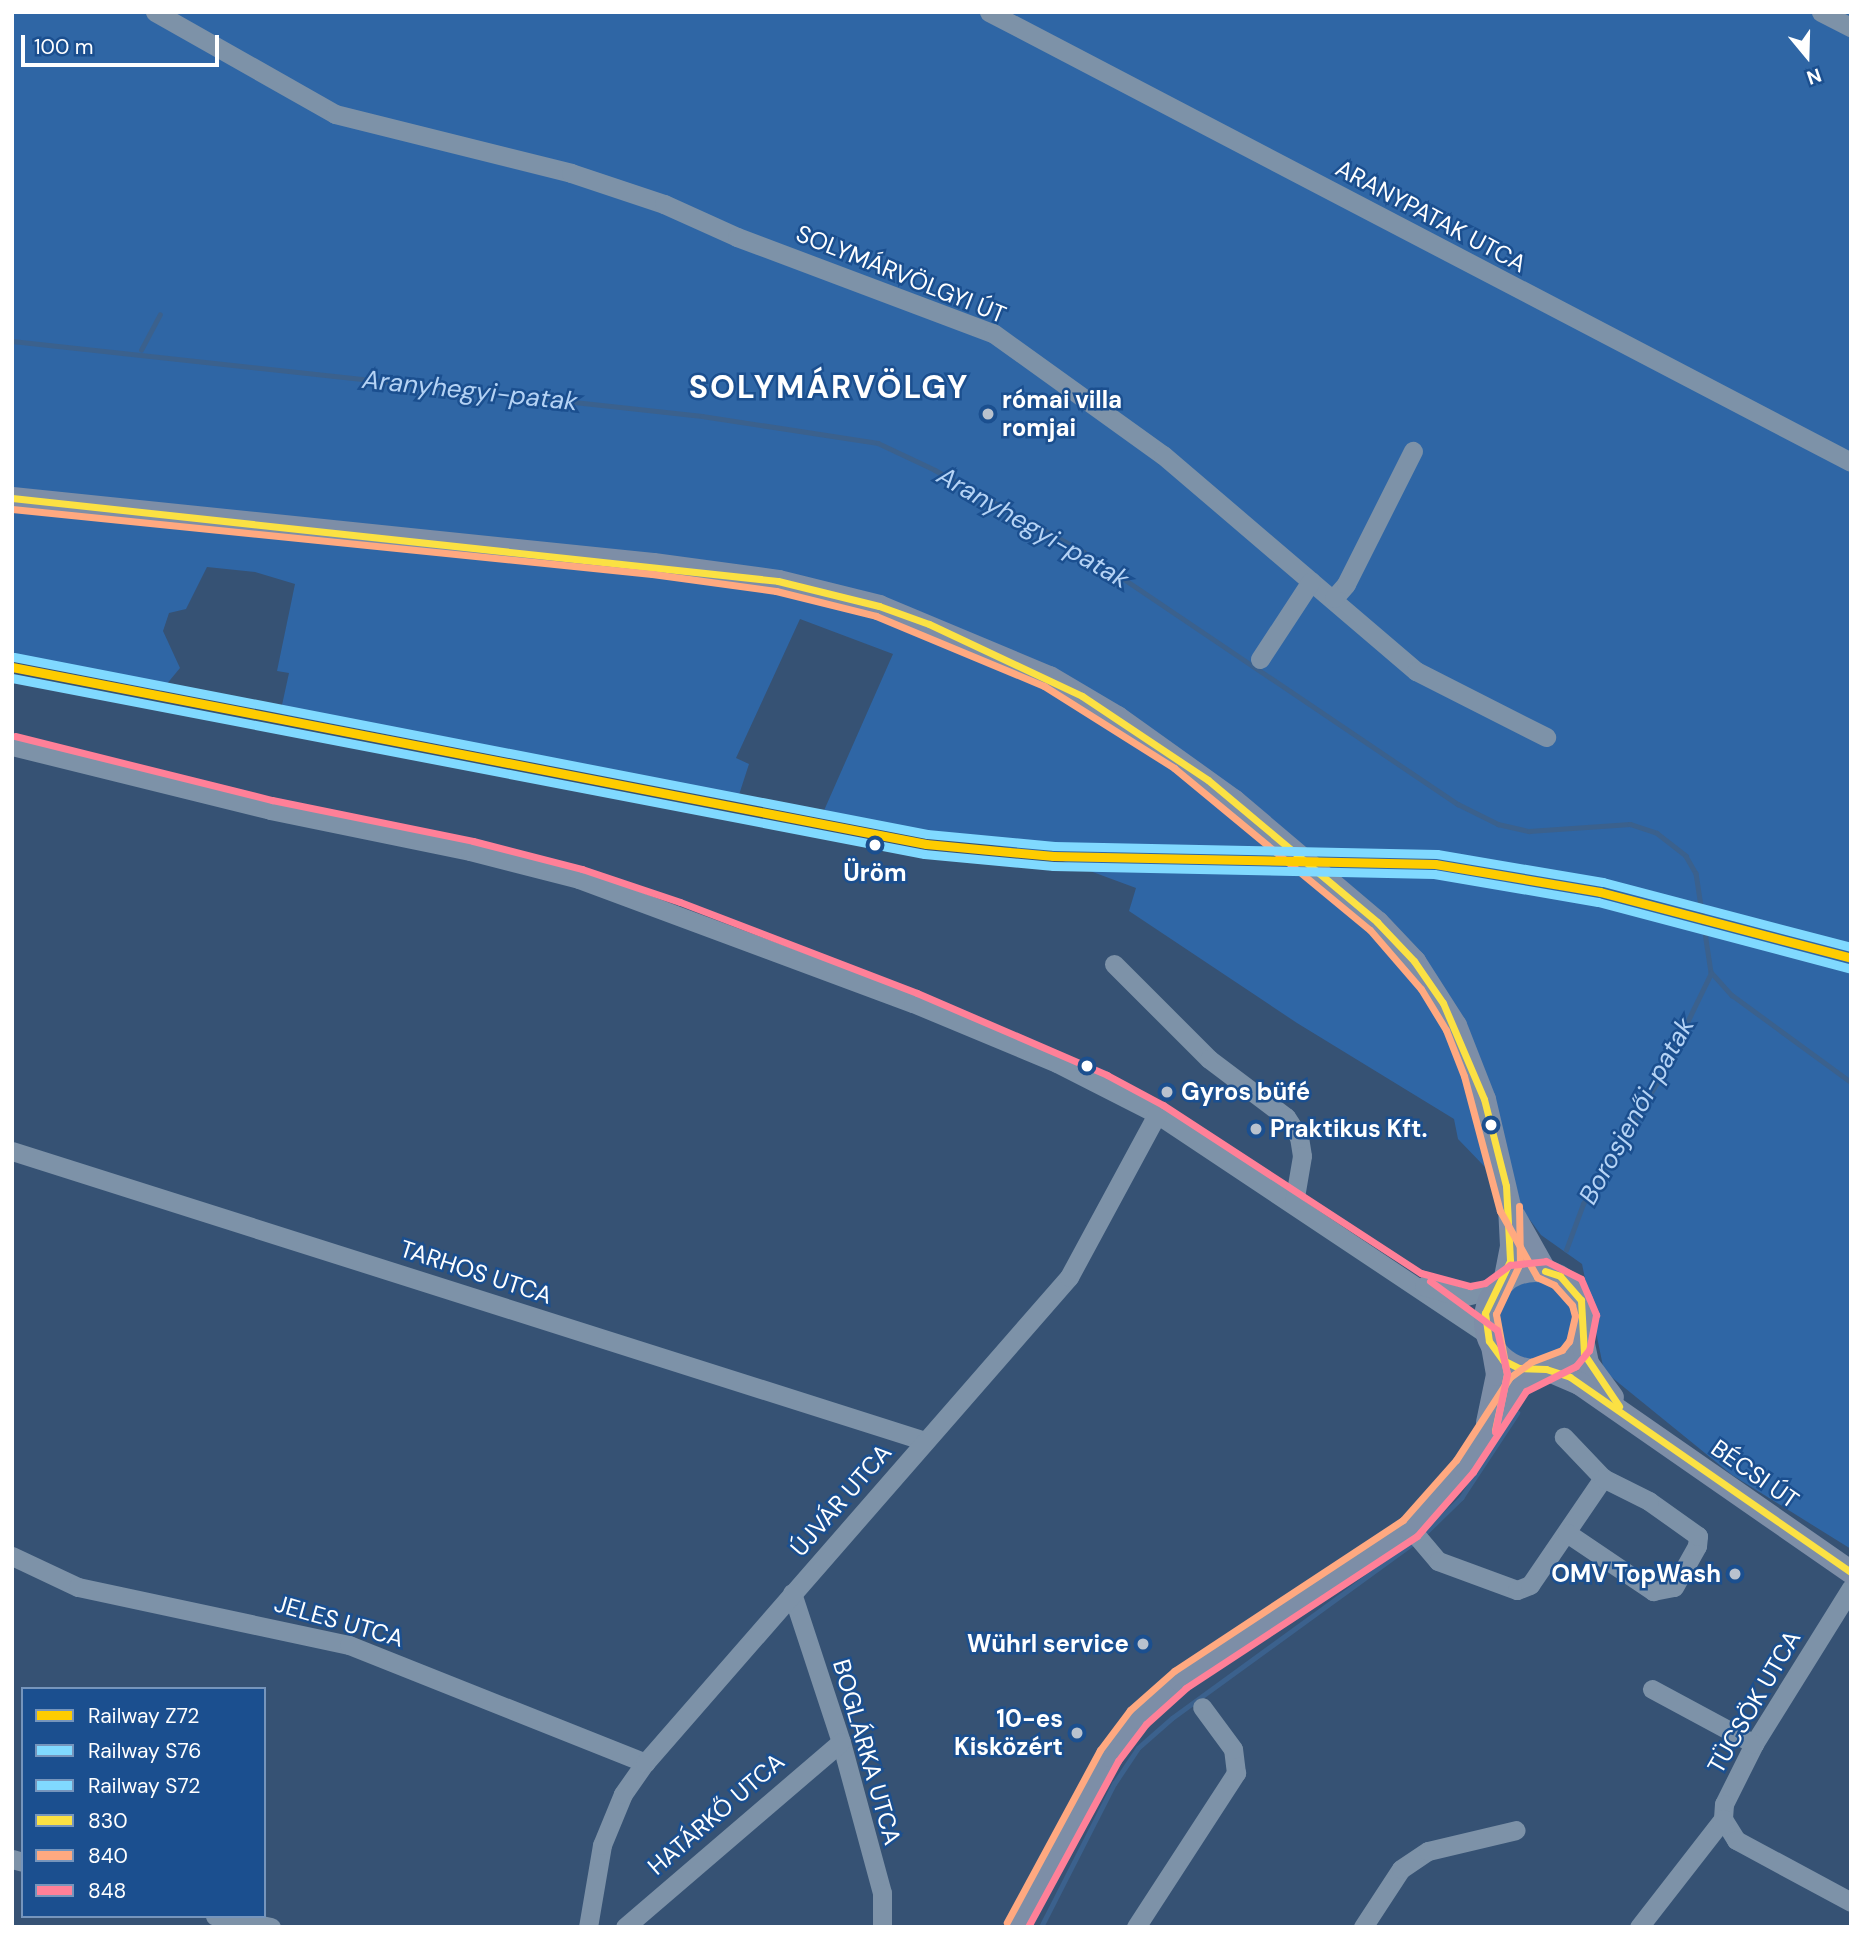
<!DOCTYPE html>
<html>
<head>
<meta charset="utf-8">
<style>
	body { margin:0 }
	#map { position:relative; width:1863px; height:1939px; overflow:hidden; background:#365274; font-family:"DM Sans",sans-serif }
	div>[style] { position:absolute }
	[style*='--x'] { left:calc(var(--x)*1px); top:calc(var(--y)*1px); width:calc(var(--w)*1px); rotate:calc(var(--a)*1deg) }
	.green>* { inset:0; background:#2f66a5 }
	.round { border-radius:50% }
	.stream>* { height:4.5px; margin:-2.25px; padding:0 2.25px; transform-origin:2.25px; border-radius:2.25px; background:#3b618d }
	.minor>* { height:19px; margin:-9.5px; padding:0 9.5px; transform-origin:9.5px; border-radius:9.5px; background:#7d92a8 }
	.major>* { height:23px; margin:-11.5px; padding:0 11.5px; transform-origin:11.5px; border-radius:11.5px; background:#7d8ea7 }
	.major>.ring { margin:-11.5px; padding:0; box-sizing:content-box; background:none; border:23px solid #7d8ea7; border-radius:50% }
	.bus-1>* { height:7px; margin:-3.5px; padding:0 3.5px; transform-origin:3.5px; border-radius:3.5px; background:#fbe143 }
	.bus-2>* { height:7px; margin:-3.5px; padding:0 3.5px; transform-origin:3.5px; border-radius:3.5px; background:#ffa980 }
	.bus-3>* { height:7px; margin:-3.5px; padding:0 3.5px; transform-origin:3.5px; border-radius:3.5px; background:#ff8098 }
	.rail-1>* { height:9px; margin:-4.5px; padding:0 4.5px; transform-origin:4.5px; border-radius:4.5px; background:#fecc00 }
	.rail-2>* { height:9px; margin:-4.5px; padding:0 4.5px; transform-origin:4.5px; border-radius:4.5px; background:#80d9ff }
	.rail-3>* { height:9px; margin:-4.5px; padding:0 4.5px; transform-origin:4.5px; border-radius:4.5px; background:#80d9ff }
	.dots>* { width:19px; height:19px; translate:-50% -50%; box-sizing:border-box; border:4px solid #1b4f8f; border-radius:50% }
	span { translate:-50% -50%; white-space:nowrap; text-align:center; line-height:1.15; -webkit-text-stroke:5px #1b4f8f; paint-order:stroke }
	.street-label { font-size:24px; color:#fff }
	.poi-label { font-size:24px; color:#fff; font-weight:700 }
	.left { translate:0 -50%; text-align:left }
	.right { translate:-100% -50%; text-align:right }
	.stop-label { font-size:24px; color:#fff; font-weight:700 }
	.water-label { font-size:26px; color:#b5d3f5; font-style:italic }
	.district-label { font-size:32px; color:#fff; font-weight:700; letter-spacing:2px }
	.frame { position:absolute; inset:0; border:14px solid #fff; pointer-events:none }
	.legend { position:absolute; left:21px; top:1687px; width:245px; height:231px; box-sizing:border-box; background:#1b4f8f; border:2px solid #7695bc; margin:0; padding:9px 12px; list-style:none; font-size:21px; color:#fff }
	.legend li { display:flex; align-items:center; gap:14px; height:35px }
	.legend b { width:35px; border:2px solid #7695bc }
	.north { position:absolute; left:1772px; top:21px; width:70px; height:70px; -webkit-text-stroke:5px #1b4f8f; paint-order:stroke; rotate:161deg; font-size:19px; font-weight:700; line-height:28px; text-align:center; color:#fff }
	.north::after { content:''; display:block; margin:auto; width:24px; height:32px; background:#fff; clip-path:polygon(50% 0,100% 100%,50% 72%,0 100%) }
	.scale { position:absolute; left:21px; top:35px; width:198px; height:32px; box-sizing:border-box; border:4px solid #fff; border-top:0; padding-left:9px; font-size:21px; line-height:24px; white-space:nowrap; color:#fff; -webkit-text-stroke:5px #1b4f8f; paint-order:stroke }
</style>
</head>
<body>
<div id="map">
	<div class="green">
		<i style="clip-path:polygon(12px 12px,1851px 12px,1851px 1549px,1732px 1475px,1604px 1371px,1582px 1264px,1541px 1235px,1511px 1194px,1458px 1139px,1454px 1119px,1297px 1023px,1129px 911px,1136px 888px,1044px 854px,822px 815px,893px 654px,800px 619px,736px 758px,749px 764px,737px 801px,280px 714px,289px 673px,277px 671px,295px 584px,255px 572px,207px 567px,186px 609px,169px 613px,163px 631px,180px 668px,161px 691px,12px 661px)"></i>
		<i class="round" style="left:1494px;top:1281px;width:80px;height:80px"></i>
	</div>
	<div class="stream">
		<i style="--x:12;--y:341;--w:694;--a:6.2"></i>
		<i style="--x:702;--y:416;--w:178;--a:8.7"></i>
		<i style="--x:878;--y:443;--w:63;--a:25.3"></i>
		<i style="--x:935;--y:470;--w:170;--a:28.8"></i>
		<i style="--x:1084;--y:552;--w:451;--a:34"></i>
		<i style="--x:1458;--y:804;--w:45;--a:26.6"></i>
		<i style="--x:1498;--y:824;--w:32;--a:13"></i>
		<i style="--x:1529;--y:831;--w:101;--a:-4"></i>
		<i style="--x:1630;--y:824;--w:28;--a:18"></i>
		<i style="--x:1657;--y:833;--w:37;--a:38"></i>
		<i style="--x:1686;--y:856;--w:20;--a:60"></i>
		<i style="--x:1696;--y:873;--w:100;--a:81.4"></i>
		<i style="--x:1711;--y:972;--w:31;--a:48"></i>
		<i style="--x:1732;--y:995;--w:147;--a:36.2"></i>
		<i style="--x:141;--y:350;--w:40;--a:-62"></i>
		<i style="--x:1566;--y:1250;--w:49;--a:-69.7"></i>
		<i style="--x:1583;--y:1204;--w:150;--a:-58.6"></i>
		<i style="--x:1661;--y:1076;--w:114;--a:-64.1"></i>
		<i style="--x:1424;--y:1534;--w:52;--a:-44.2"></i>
		<i style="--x:1461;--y:1498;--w:102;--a:-56.6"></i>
		<i style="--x:1041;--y:1927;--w:161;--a:-63"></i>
		<i style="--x:1114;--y:1784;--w:43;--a:-56.3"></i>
		<i style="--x:1138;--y:1748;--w:45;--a:-41.4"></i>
		<i style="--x:1172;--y:1718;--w:299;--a:-36"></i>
	</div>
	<div class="minor">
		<i style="--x:155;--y:12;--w:207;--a:29.5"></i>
		<i style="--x:335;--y:114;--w:243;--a:14"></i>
		<i style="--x:571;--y:173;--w:98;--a:18.4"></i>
		<i style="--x:664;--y:204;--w:80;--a:24.3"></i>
		<i style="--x:737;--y:237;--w:273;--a:20.6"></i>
		<i style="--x:993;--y:333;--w:209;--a:35.7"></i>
		<i style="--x:1163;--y:455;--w:333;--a:40.5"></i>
		<i style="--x:1416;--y:671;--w:146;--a:26.9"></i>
		<i style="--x:989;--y:12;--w:972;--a:27.57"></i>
		<i style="--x:1821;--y:12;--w:34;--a:27"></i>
		<i style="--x:1334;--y:598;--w:18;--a:-49"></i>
		<i style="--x:1346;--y:584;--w:149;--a:-63.3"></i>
		<i style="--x:1260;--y:659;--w:93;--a:-56.8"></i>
		<i style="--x:12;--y:746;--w:266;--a:13.9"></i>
		<i style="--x:270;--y:810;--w:204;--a:11.6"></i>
		<i style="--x:470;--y:851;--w:113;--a:14.4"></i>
		<i style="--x:579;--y:879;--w:356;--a:20.4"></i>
		<i style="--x:913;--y:1003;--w:156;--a:22.6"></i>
		<i style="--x:1057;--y:1063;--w:112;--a:27"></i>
		<i style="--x:1157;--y:1114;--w:397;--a:33.7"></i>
		<i style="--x:1114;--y:964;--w:134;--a:45"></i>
		<i style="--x:1209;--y:1059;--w:96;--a:37"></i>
		<i style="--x:1286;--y:1117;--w:24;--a:57"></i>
		<i style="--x:1299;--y:1137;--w:19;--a:81"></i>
		<i style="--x:1302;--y:1156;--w:48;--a:99.7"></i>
		<i style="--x:12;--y:1151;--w:958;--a:17.62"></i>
		<i style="--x:1424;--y:1286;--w:40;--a:16"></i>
		<i style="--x:1462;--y:1297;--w:36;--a:-14"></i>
		<i style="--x:1410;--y:1528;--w:43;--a:49.7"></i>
		<i style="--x:1438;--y:1561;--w:84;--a:20.2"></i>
		<i style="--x:1517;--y:1590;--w:14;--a:-21"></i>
		<i style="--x:1530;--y:1585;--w:130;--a:-55.7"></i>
		<i style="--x:1603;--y:1478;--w:57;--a:-133.6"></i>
		<i style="--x:1567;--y:1533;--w:104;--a:34"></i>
		<i style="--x:1653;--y:1591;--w:21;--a:-11"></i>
		<i style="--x:1674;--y:1587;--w:47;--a:-60.7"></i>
		<i style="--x:1697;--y:1546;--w:10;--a:-84"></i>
		<i style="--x:1698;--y:1536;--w:60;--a:-144.5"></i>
		<i style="--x:1649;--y:1501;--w:51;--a:-153.4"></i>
		<i style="--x:12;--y:1556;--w:73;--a:25.2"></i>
		<i style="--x:78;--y:1587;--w:277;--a:12.1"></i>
		<i style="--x:349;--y:1645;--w:319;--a:21.7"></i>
		<i style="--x:1851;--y:1588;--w:184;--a:121.9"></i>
		<i style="--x:1754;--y:1744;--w:67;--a:116.6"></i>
		<i style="--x:1724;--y:1804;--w:15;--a:94"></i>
		<i style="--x:1723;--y:1819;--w:25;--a:58"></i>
		<i style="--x:1736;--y:1840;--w:131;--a:28.3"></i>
		<i style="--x:792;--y:1593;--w:157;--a:71.8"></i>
		<i style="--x:841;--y:1742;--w:156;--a:74.8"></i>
		<i style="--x:882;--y:1893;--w:34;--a:90"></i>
		<i style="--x:1652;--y:1689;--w:116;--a:28.3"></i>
		<i style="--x:12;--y:1859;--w:11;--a:15"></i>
		<i style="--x:215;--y:1916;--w:57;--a:11.1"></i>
		<i style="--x:588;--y:1927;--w:83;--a:-80.3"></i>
		<i style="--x:602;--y:1845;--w:55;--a:-67.6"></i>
		<i style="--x:623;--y:1794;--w:38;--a:-55"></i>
		<i style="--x:645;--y:1763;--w:645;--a:-48.9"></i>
		<i style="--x:1069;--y:1277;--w:185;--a:-61.6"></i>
		<i style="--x:625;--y:1927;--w:284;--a:-40.6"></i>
		<i style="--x:1136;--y:1927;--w:184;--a:-57"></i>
		<i style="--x:1236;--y:1773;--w:24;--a:-97"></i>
		<i style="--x:1233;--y:1749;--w:52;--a:-126.4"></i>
		<i style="--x:1363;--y:1927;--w:69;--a:-56.8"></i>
		<i style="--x:1401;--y:1869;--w:32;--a:-34"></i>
		<i style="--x:1428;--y:1851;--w:90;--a:-13.4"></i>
		<i style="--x:1639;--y:1927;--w:137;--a:-52.1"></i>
	</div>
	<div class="major">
		<i style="--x:12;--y:498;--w:644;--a:5.88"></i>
		<i style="--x:653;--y:564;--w:126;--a:7.7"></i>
		<i style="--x:778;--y:581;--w:104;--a:13.9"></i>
		<i style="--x:879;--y:606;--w:184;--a:22.7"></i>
		<i style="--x:1049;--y:677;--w:79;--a:30.5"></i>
		<i style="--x:1117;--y:717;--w:143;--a:35.6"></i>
		<i style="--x:1233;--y:800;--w:189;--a:40.3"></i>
		<i style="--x:1377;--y:922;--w:54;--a:46.5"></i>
		<i style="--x:1414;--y:961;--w:76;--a:57.4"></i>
		<i style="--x:1455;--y:1025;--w:79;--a:68.6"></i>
		<i style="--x:1484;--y:1099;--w:110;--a:76.8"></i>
		<i style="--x:1509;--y:1206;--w:40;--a:87.1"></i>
		<i style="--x:1511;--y:1246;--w:36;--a:101"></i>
		<i style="--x:1514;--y:1216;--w:63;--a:60.6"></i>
		<i class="ring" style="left:1485px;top:1270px;width:77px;height:77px"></i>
		<i style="--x:1582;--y:1339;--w:25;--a:78"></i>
		<i style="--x:1587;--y:1363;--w:42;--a:53.7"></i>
		<i style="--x:1546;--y:1369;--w:36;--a:23"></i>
		<i style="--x:1579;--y:1383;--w:331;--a:34.8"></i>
		<i style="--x:1487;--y:1422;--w:49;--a:-78.2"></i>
		<i style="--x:1497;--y:1374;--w:27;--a:-100"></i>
		<i style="--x:1016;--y:1927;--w:196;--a:-61.6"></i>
		<i style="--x:1109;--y:1755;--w:48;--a:-52.7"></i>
		<i style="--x:1138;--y:1717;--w:56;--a:-41.4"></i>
		<i style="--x:1180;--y:1680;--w:276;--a:-33.5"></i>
		<i style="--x:1410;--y:1528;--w:82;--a:-48.9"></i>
		<i style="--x:1464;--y:1466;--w:87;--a:-57.2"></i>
		<i style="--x:1511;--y:1393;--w:33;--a:-41"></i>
	</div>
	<div class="bus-1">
		<i style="--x:12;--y:498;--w:770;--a:6.18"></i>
		<i style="--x:778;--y:581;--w:104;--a:13.9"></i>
		<i style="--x:879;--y:606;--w:53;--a:19.8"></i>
		<i style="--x:929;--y:624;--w:169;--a:25.2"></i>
		<i style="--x:1082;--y:696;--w:151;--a:33.7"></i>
		<i style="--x:1208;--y:780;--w:221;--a:40"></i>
		<i style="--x:1377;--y:922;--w:54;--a:46.5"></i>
		<i style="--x:1414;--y:961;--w:51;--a:55.4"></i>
		<i style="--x:1443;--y:1003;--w:104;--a:66.9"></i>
		<i style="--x:1484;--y:1099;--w:90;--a:75.8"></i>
		<i style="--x:1506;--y:1186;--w:75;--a:86.9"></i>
		<i style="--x:1510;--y:1261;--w:58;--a:115.7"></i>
		<i style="--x:1485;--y:1313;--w:28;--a:82"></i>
		<i style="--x:1489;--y:1341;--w:24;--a:54"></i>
		<i style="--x:1503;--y:1360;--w:18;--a:27"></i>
		<i style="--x:1519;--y:1368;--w:27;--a:2"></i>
		<i style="--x:1546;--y:1369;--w:25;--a:18"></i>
		<i style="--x:1570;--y:1377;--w:342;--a:34.8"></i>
		<i style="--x:1545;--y:1271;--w:16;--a:18"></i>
		<i style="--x:1560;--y:1276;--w:32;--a:49"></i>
		<i style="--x:1581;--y:1300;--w:54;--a:86.8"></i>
		<i style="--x:1584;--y:1354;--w:63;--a:56.1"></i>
	</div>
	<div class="bus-2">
		<i style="--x:12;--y:509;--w:643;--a:5.8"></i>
		<i style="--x:652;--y:574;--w:125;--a:7.8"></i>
		<i style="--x:776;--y:591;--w:103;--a:14"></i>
		<i style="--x:876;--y:616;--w:182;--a:22.6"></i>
		<i style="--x:1044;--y:686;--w:154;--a:32.2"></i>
		<i style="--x:1174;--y:768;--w:254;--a:39.6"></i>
		<i style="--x:1370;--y:930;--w:78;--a:49.2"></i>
		<i style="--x:1421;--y:989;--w:48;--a:58.6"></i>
		<i style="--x:1446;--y:1030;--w:49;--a:68.6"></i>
		<i style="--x:1464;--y:1076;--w:140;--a:75.1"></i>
		<i style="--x:1500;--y:1211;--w:76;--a:60.7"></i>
		<i style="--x:1537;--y:1277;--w:19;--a:25"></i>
		<i style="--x:1554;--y:1285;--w:27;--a:48"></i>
		<i style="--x:1572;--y:1305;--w:11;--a:75"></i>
		<i style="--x:1575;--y:1316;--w:26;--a:103"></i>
		<i style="--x:1569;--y:1341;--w:11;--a:128"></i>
		<i style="--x:1562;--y:1350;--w:33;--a:159"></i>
		<i style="--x:1531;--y:1362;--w:26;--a:144"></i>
		<i style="--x:1510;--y:1377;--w:99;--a:123"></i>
		<i style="--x:1456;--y:1460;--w:80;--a:131.5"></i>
		<i style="--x:1403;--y:1520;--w:274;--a:146.6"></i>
		<i style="--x:1174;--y:1671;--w:59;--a:138.4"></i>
		<i style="--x:1130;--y:1710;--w:50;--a:126.9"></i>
		<i style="--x:1100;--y:1750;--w:196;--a:118.4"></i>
		<i style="--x:1495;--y:1430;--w:57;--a:-77.9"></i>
		<i style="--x:1507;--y:1374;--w:61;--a:-100.4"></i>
		<i style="--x:1496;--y:1314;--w:56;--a:-64.8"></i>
		<i style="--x:1520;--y:1263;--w:57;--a:-91"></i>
	</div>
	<div class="bus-3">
		<i style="--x:15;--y:736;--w:265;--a:14"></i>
		<i style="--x:272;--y:800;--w:205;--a:11.5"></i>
		<i style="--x:473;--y:841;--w:113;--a:14.4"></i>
		<i style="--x:582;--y:869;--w:103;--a:18.6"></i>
		<i style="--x:680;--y:902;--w:254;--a:21"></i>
		<i style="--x:917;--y:993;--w:207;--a:23.3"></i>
		<i style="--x:1107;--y:1075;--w:64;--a:28.2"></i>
		<i style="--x:1163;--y:1105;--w:308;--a:33.1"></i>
		<i style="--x:1421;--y:1273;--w:51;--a:14.9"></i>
		<i style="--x:1470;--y:1286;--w:15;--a:-11"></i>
		<i style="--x:1485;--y:1283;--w:31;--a:-36"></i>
		<i style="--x:1510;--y:1265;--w:36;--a:-6"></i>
		<i style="--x:1546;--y:1261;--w:39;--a:27"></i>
		<i style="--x:1581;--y:1279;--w:39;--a:67"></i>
		<i style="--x:1596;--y:1315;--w:36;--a:101"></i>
		<i style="--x:1589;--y:1350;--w:21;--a:129"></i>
		<i style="--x:1576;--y:1366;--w:56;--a:153.4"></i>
		<i style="--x:1526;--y:1391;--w:97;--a:123.2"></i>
		<i style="--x:1473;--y:1472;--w:85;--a:131.2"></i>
		<i style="--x:1417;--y:1536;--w:277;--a:146.7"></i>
		<i style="--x:1186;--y:1688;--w:54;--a:138"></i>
		<i style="--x:1146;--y:1724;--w:46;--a:127.1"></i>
		<i style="--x:1118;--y:1761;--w:189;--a:118.5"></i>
		<i style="--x:1430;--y:1281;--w:83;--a:36.2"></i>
		<i style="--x:1497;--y:1330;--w:45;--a:77.2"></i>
		<i style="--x:1507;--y:1374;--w:59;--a:101.7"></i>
	</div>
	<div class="rail-1">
		<i style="--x:12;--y:667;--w:931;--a:10.96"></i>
		<i style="--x:926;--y:844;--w:128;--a:5.4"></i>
		<i style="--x:1053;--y:856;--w:382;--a:1.2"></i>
		<i style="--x:1435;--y:864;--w:167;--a:9.6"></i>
		<i style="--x:1600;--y:892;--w:260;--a:14.7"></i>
	</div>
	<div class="rail-2">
		<i style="--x:12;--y:678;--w:929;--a:10.92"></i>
		<i style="--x:924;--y:854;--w:130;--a:5.3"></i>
		<i style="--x:1053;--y:866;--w:381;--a:1.2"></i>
		<i style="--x:1434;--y:874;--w:166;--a:9.7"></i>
		<i style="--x:1598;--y:902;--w:259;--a:14.8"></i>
	</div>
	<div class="rail-3">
		<i style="--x:14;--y:657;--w:930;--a:10.97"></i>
		<i style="--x:927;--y:834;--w:128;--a:5.4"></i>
		<i style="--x:1054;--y:846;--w:383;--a:1.2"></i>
		<i style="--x:1437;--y:854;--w:168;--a:9.6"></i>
		<i style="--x:1603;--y:882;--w:256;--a:14.7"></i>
	</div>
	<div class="dots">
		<i style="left:988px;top:414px;background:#b9c2ce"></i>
		<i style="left:875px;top:845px;background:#fff"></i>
		<i style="left:1087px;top:1066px;background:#fff"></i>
		<i style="left:1167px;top:1092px;background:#b9c2ce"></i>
		<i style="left:1491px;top:1125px;background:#fff"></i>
		<i style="left:1256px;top:1129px;background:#b9c2ce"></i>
		<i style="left:1735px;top:1574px;background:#b9c2ce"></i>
		<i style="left:1143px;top:1644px;background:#b9c2ce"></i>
		<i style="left:1077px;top:1733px;background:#b9c2ce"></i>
	</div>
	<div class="street-label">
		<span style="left:1431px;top:216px;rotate:28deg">ARANYPATAK UTCA</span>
		<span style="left:901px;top:274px;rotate:22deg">SOLYMÁRVÖLGYI ÚT</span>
		<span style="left:476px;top:1272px;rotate:18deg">TARHOS UTCA</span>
		<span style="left:1755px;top:1474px;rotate:35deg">BÉCSI ÚT</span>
		<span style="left:841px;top:1500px;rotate:-49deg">ÚJVÁR UTCA</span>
		<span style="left:339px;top:1621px;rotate:16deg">JELES UTCA</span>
		<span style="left:1754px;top:1702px;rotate:-60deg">TÜCSÖK UTCA</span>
		<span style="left:867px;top:1752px;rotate:74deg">BOGLÁRKA UTCA</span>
		<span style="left:716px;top:1814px;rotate:-41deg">HATÁRKŐ UTCA</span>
	</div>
	<div class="poi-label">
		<span class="left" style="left:1002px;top:414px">római villa<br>romjai</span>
		<span class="left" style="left:1181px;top:1092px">Gyros büfé</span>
		<span class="left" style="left:1270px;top:1129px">Praktikus Kft.</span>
		<span class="right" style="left:1721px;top:1574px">OMV TopWash</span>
		<span class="right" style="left:1129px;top:1644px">Wührl service</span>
		<span class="right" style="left:1063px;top:1733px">10-es<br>Kisközért</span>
	</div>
	<div class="stop-label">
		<span style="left:875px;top:873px">Üröm</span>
	</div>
	<div class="water-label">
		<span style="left:470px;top:391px;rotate:6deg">Aranyhegyi-patak</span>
		<span style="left:1033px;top:528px;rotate:30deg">Aranyhegyi-patak</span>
		<span style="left:1637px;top:1111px;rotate:-61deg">Borosjenői-patak</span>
	</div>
	<div class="district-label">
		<span style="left:829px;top:387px">SOLYMÁRVÖLGY</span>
	</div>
	<div class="frame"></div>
	<ul class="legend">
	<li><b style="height:9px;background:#fecc00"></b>Railway Z72</li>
	<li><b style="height:9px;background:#80d9ff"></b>Railway S76</li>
	<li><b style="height:9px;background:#80d9ff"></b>Railway S72</li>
	<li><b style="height:9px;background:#fbe143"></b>830</li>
	<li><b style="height:9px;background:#ffa980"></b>840</li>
	<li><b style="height:9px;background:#ff8098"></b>848</li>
	</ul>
	<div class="north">N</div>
	<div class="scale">100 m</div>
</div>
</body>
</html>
